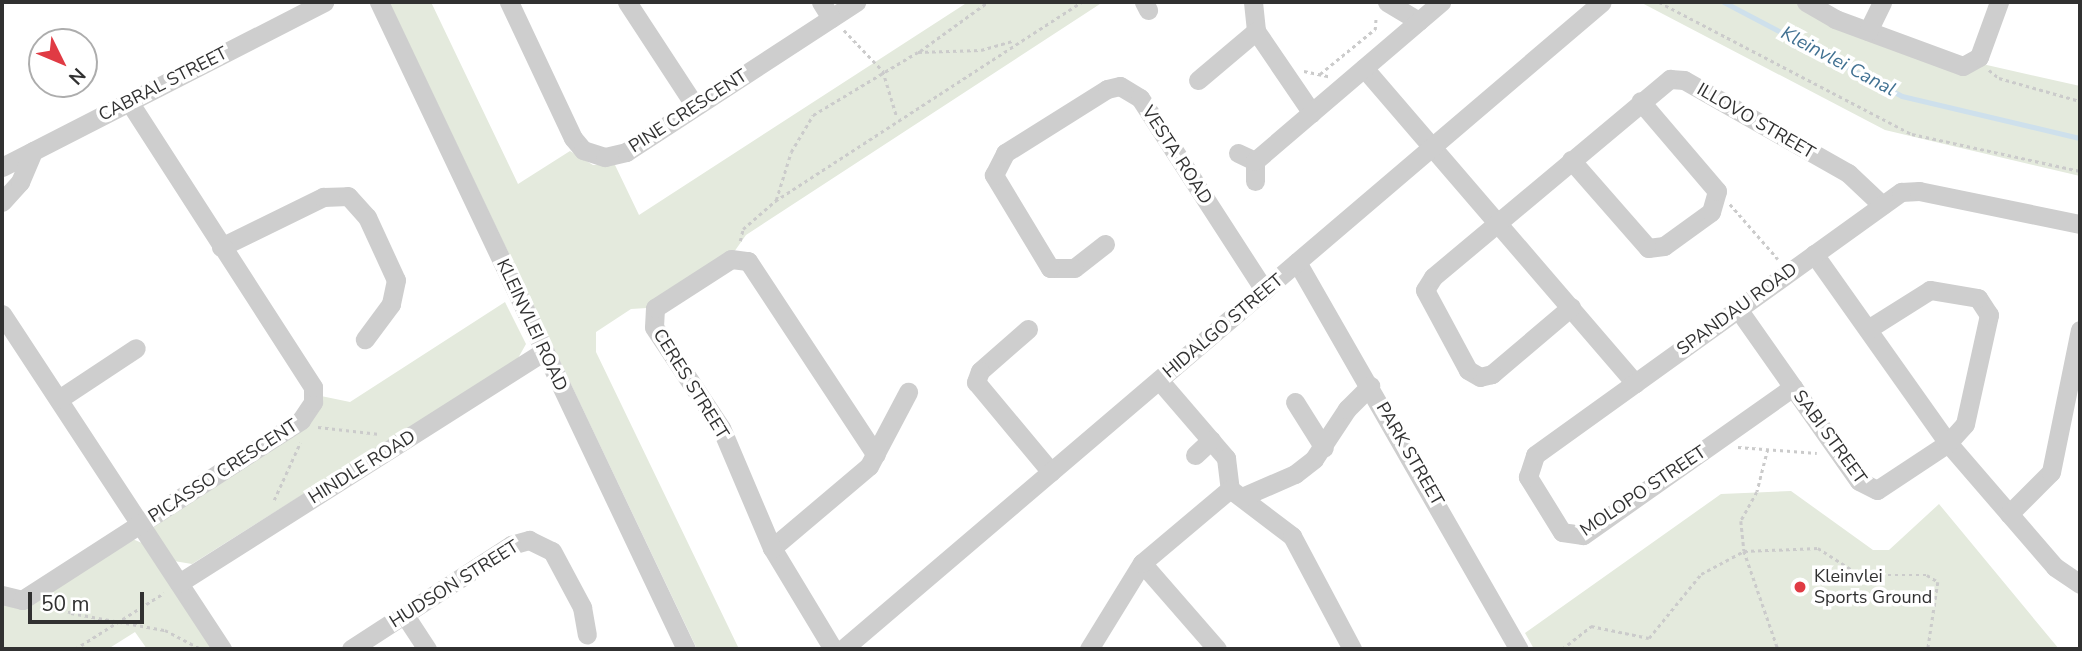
<!DOCTYPE html>
<html>
<head>
<meta charset="utf-8">
<style>
	body { margin:0 }
	#map { position:relative; width:2082px; height:651px; overflow:hidden; background:#fff; font-family:"Nunito Sans",sans-serif }
	div>[style] { position:absolute }
	[style*='--x'] { left:calc(var(--x)*1px); top:calc(var(--y)*1px); width:calc(var(--w)*1px); rotate:calc(var(--a)*1deg) }
	.green>* { inset:0; background:#e4eadd }
	.stream>* { height:4.5px; margin:-2.25px; padding:0 2.25px; transform-origin:2.25px; border-radius:2.25px; background:#cee0ec }
	.path>* { height:2.5px; margin-top:-1.25px; transform-origin:0; background:repeating-linear-gradient(90deg,#cbcbcb 0 3.5px,transparent 0 7px) }
	.minor>* { height:19px; margin:-9.5px; padding:0 9.5px; transform-origin:9.5px; border-radius:9.5px; background:#cecece }
	.dots>* { width:19px; height:19px; translate:-50% -50%; box-sizing:border-box; border:4px solid #fff; border-radius:50% }
	span { translate:-50% -50%; white-space:nowrap; text-align:center; line-height:1.15; -webkit-text-stroke:7px #fff; paint-order:stroke }
	.street-label { font-size:18px; color:#313131 }
	.poi-label { font-size:18px; color:#313131 }
	.left { translate:0 -50%; text-align:left }
	.water-label { font-size:19px; color:#417192; font-style:italic }
	.frame { position:absolute; inset:0; border:4px solid #313131; pointer-events:none }
	.north { position:absolute; left:28px; top:28px; width:70px; height:70px; box-sizing:border-box; background:#fff; border:2px solid #adadad; border-radius:50%; rotate:133deg; font-size:19px; font-weight:700; line-height:28px; text-align:center; color:#313131 }
	.north::after { content:''; display:block; margin:auto; width:24px; height:32px; background:#e03b44; clip-path:polygon(50% 0,100% 100%,50% 72%,0 100%) }
	.scale { position:absolute; left:28px; top:592px; width:116px; height:32px; box-sizing:border-box; border:4px solid #313131; border-top:0; padding-left:9px; font-size:21px; line-height:24px; white-space:nowrap; color:#313131; -webkit-text-stroke:5px #fff; paint-order:stroke }
</style>
</head>
<body>
<div id="map">
	<div class="green">
		<i style="clip-path:polygon(389px 2px,431px 2px,518px 184px,570px 151px,593px 165px,615px 165px,639px 215px,968px 2px,1103px 2px,746px 235px,734px 252px,647px 308px,631px 309px,596px 332px,596px 352px,739px 649px,697px 649px)"></i>
		<i style="clip-path:polygon(1640px 2px,1796px 2px,1978px 63px,2080px 86px,2080px 176px,1885px 130px)"></i>
		<i style="clip-path:polygon(505px 302px,526px 344px,517px 360px,192px 564px,174px 561px,155px 537px,153px 526px,321px 396px,350px 402px)"></i>
		<i style="clip-path:polygon(1791px 491px,1873px 550px,1889px 550px,1939px 504px,2059px 649px,1534px 649px,1525px 633px,1721px 494px)"></i>
		<i style="clip-path:polygon(130px 538px,142px 543px,213px 649px,147px 649px,135px 632px,108px 649px,2px 649px,2px 602px)"></i>
	</div>
	<div class="stream">
		<i style="--x:1724;--y:2;--w:201;--a:27.8"></i>
		<i style="--x:1902;--y:96;--w:183;--a:13.3"></i>
	</div>
	<div class="path">
		<i style="--x:1659;--y:2;--w:285;--a:27.6"></i>
		<i style="--x:1912;--y:134;--w:172;--a:12.4"></i>
		<i style="--x:844;--y:30;--w:57;--a:46.4"></i>
		<i style="--x:883;--y:71;--w:48;--a:73.1"></i>
		<i style="--x:1375;--y:30;--w:14;--a:-86"></i>
		<i style="--x:920;--y:51;--w:84;--a:-35.8"></i>
		<i style="--x:1989;--y:70;--w:13;--a:39"></i>
		<i style="--x:1999;--y:78;--w:84;--a:15.9"></i>
		<i style="--x:1304;--y:71;--w:25;--a:12"></i>
		<i style="--x:1320;--y:74;--w:71;--a:-39.3"></i>
		<i style="--x:776;--y:200;--w:50;--a:-72.6"></i>
		<i style="--x:791;--y:152;--w:43;--a:-59.3"></i>
		<i style="--x:813;--y:115;--w:122;--a:-31"></i>
		<i style="--x:918;--y:52;--w:63;--a:-1.8"></i>
		<i style="--x:981;--y:50;--w:33;--a:-16"></i>
		<i style="--x:1730;--y:204;--w:73;--a:48.9"></i>
		<i style="--x:740;--y:241;--w:12;--a:-76"></i>
		<i style="--x:743;--y:229;--w:43;--a:-41.2"></i>
		<i style="--x:775;--y:201;--w:365;--a:-33"></i>
		<i style="--x:318;--y:427;--w:62;--a:6.4"></i>
		<i style="--x:1738;--y:447;--w:79;--a:4.3"></i>
		<i style="--x:1768;--y:449;--w:44;--a:104.3"></i>
		<i style="--x:1757;--y:492;--w:33;--a:119"></i>
		<i style="--x:1741;--y:521;--w:30;--a:84"></i>
		<i style="--x:1744;--y:551;--w:104;--a:70.9"></i>
		<i style="--x:274;--y:500;--w:63;--a:-65.5"></i>
		<i style="--x:49;--y:603;--w:24;--a:24"></i>
		<i style="--x:71;--y:613;--w:96;--a:10.3"></i>
		<i style="--x:165;--y:630;--w:41;--a:27.8"></i>
		<i style="--x:75;--y:649;--w:105;--a:-32.2"></i>
		<i style="--x:1562;--y:649;--w:37;--a:-38"></i>
		<i style="--x:1591;--y:626;--w:59;--a:11.7"></i>
		<i style="--x:1649;--y:638;--w:82;--a:-50.9"></i>
		<i style="--x:1701;--y:574;--w:49;--a:-28.1"></i>
		<i style="--x:1744;--y:551;--w:74;--a:-2.3"></i>
		<i style="--x:1818;--y:548;--w:50;--a:32.7"></i>
		<i style="--x:1860;--y:575;--w:67;--a:0"></i>
		<i style="--x:1927;--y:575;--w:13;--a:32"></i>
		<i style="--x:1938;--y:582;--w:68;--a:98.5"></i>
	</div>
	<div class="minor">
		<i style="--x:379;--y:2;--w:716;--a:64.62"></i>
		<i style="--x:509;--y:2;--w:150;--a:64.8"></i>
		<i style="--x:573;--y:138;--w:16;--a:50"></i>
		<i style="--x:583;--y:150;--w:23;--a:18"></i>
		<i style="--x:605;--y:157;--w:22;--a:-13"></i>
		<i style="--x:626;--y:152;--w:275;--a:-33.1"></i>
		<i style="--x:627;--y:2;--w:124;--a:56.8"></i>
		<i style="--x:821;--y:2;--w:19;--a:58"></i>
		<i style="--x:1144;--y:2;--w:9;--a:63"></i>
		<i style="--x:1253;--y:2;--w:29;--a:84"></i>
		<i style="--x:1256;--y:31;--w:99;--a:55.7"></i>
		<i style="--x:1387;--y:2;--w:37;--a:31"></i>
		<i style="--x:1806;--y:2;--w:34;--a:30"></i>
		<i style="--x:1835;--y:19;--w:136;--a:20.2"></i>
		<i style="--x:1963;--y:66;--w:18;--a:-29"></i>
		<i style="--x:1979;--y:57;--w:59;--a:-70"></i>
		<i style="--x:1868;--y:31;--w:32;--a:-64"></i>
		<i style="--x:1364;--y:68;--w:416;--a:49.3"></i>
		<i style="--x:1198;--y:80;--w:76;--a:-40.2"></i>
		<i style="--x:1238;--y:153;--w:19;--a:25"></i>
		<i style="--x:1255;--y:161;--w:20;--a:90"></i>
		<i style="--x:1571;--y:160;--w:117;--a:48.8"></i>
		<i style="--x:1648;--y:248;--w:16;--a:-7"></i>
		<i style="--x:1664;--y:246;--w:58;--a:-35.9"></i>
		<i style="--x:1711;--y:212;--w:22;--a:-74"></i>
		<i style="--x:1717;--y:191;--w:118;--a:-130.5"></i>
		<i style="--x:1255;--y:161;--w:245;--a:-40.5"></i>
		<i style="--x:2;--y:167;--w:362;--a:-27.1"></i>
		<i style="--x:2;--y:202;--w:27;--a:-48"></i>
		<i style="--x:20;--y:182;--w:34;--a:-67"></i>
		<i style="--x:1105;--y:244;--w:39;--a:142"></i>
		<i style="--x:1074;--y:268;--w:24;--a:180"></i>
		<i style="--x:1050;--y:268;--w:109;--a:-121.1"></i>
		<i style="--x:994;--y:175;--w:25;--a:-63"></i>
		<i style="--x:1005;--y:153;--w:120;--a:-32.1"></i>
		<i style="--x:1107;--y:89;--w:13;--a:-13"></i>
		<i style="--x:1120;--y:86;--w:23;--a:31"></i>
		<i style="--x:1140;--y:98;--w:229;--a:57.1"></i>
		<i style="--x:221;--y:247;--w:114;--a:-26.1"></i>
		<i style="--x:323;--y:197;--w:25;--a:-2"></i>
		<i style="--x:348;--y:196;--w:28;--a:48"></i>
		<i style="--x:367;--y:217;--w:69;--a:65.3"></i>
		<i style="--x:396;--y:280;--w:25;--a:102"></i>
		<i style="--x:391;--y:304;--w:44;--a:126.6"></i>
		<i style="--x:1814;--y:254;--w:232;--a:54.7"></i>
		<i style="--x:1948;--y:443;--w:164;--a:49.2"></i>
		<i style="--x:2055;--y:567;--w:30;--a:34"></i>
		<i style="--x:1297;--y:262;--w:446;--a:60.2"></i>
		<i style="--x:1571;--y:307;--w:104;--a:139.7"></i>
		<i style="--x:1492;--y:374;--w:12;--a:166"></i>
		<i style="--x:1480;--y:377;--w:14;--a:-150"></i>
		<i style="--x:1468;--y:370;--w:91;--a:-118.3"></i>
		<i style="--x:1425;--y:290;--w:15;--a:-58"></i>
		<i style="--x:1433;--y:277;--w:309;--a:-39.9"></i>
		<i style="--x:1670;--y:79;--w:14;--a:4"></i>
		<i style="--x:1684;--y:80;--w:189;--a:29.6"></i>
		<i style="--x:1848;--y:173;--w:47;--a:43.3"></i>
		<i style="--x:1738;--y:309;--w:210;--a:54.9"></i>
		<i style="--x:1859;--y:481;--w:20;--a:27"></i>
		<i style="--x:1877;--y:490;--w:85;--a:-33.5"></i>
		<i style="--x:1948;--y:443;--w:25;--a:-48"></i>
		<i style="--x:1965;--y:424;--w:112;--a:-77.6"></i>
		<i style="--x:1989;--y:315;--w:20;--a:-123"></i>
		<i style="--x:1978;--y:298;--w:49;--a:-170.5"></i>
		<i style="--x:1930;--y:290;--w:73;--a:147.8"></i>
		<i style="--x:2;--y:314;--w:401;--a:56.7"></i>
		<i style="--x:1028;--y:329;--w:64;--a:138.8"></i>
		<i style="--x:980;--y:371;--w:12;--a:110"></i>
		<i style="--x:976;--y:382;--w:117;--a:50.2"></i>
		<i style="--x:1159;--y:380;--w:103;--a:49.3"></i>
		<i style="--x:1226;--y:458;--w:31;--a:83"></i>
		<i style="--x:1793;--y:387;--w:257;--a:144.8"></i>
		<i style="--x:1583;--y:535;--w:21;--a:-172"></i>
		<i style="--x:1562;--y:532;--w:65;--a:-121.7"></i>
		<i style="--x:1528;--y:477;--w:23;--a:-72"></i>
		<i style="--x:1535;--y:455;--w:451;--a:-35.7"></i>
		<i style="--x:1901;--y:192;--w:18;--a:-3"></i>
		<i style="--x:1919;--y:191;--w:164;--a:11.6"></i>
		<i style="--x:59;--y:399;--w:92;--a:-33.5"></i>
		<i style="--x:1295;--y:402;--w:54;--a:57.8"></i>
		<i style="--x:1195;--y:455;--w:22;--a:-43"></i>
		<i style="--x:1230;--y:489;--w:78;--a:37.2"></i>
		<i style="--x:1292;--y:536;--w:128;--a:62"></i>
		<i style="--x:1242;--y:497;--w:58;--a:-23.5"></i>
		<i style="--x:1295;--y:474;--w:24;--a:-38"></i>
		<i style="--x:1314;--y:459;--w:60;--a:-56.6"></i>
		<i style="--x:1347;--y:409;--w:33;--a:-45"></i>
		<i style="--x:2009;--y:514;--w:59;--a:-45"></i>
		<i style="--x:2051;--y:472;--w:145;--a:-78.5"></i>
		<i style="--x:772;--y:548;--w:127;--a:-40.2"></i>
		<i style="--x:869;--y:466;--w:84;--a:-62.2"></i>
		<i style="--x:1142;--y:563;--w:114;--a:48.9"></i>
		<i style="--x:179;--y:583;--w:432;--a:-32.4"></i>
		<i style="--x:2;--y:595;--w:21;--a:14"></i>
		<i style="--x:22;--y:600;--w:332;--a:-32.8"></i>
		<i style="--x:301;--y:420;--w:22;--a:-56"></i>
		<i style="--x:313;--y:402;--w:15;--a:-90"></i>
		<i style="--x:313;--y:387;--w:339;--a:-122.8"></i>
		<i style="--x:404;--y:614;--w:42;--a:56.7"></i>
		<i style="--x:351;--y:649;--w:191;--a:-33"></i>
		<i style="--x:511;--y:545;--w:19;--a:-16"></i>
		<i style="--x:529;--y:540;--w:25;--a:26"></i>
		<i style="--x:552;--y:551;--w:64;--a:61.8"></i>
		<i style="--x:582;--y:607;--w:28;--a:80"></i>
		<i style="--x:833;--y:649;--w:118;--a:-121.1"></i>
		<i style="--x:772;--y:548;--w:130;--a:-113"></i>
		<i style="--x:721;--y:428;--w:121;--a:-123.6"></i>
		<i style="--x:654;--y:327;--w:19;--a:-87"></i>
		<i style="--x:655;--y:308;--w:90;--a:-32.8"></i>
		<i style="--x:731;--y:259;--w:17;--a:7"></i>
		<i style="--x:748;--y:261;--w:232;--a:56.6"></i>
		<i style="--x:843;--y:649;--w:997;--a:-40.45"></i>
		<i style="--x:1089;--y:649;--w:101;--a:-58.4"></i>
		<i style="--x:1142;--y:563;--w:115;--a:-40.1"></i>
	</div>
	<div class="dots">
		<i style="left:1800px;top:587px;background:#e03b44"></i>
	</div>
	<div class="street-label">
		<span style="left:163px;top:84px;rotate:-27deg">CABRAL STREET</span>
		<span style="left:688px;top:111px;rotate:-33deg">PINE CRESCENT</span>
		<span style="left:1756px;top:121px;rotate:30deg">ILLOVO STREET</span>
		<span style="left:1177px;top:155px;rotate:57deg">VESTA ROAD</span>
		<span style="left:1737px;top:309px;rotate:-36deg">SPANDAU ROAD</span>
		<span style="left:532px;top:325px;rotate:65deg">KLEINVLEI ROAD</span>
		<span style="left:1223px;top:326px;rotate:-40deg">HIDALGO STREET</span>
		<span style="left:691px;top:384px;rotate:58deg">CERES STREET</span>
		<span style="left:1830px;top:437px;rotate:54deg">SABI STREET</span>
		<span style="left:1410px;top:454px;rotate:60deg">PARK STREET</span>
		<span style="left:362px;top:467px;rotate:-32deg">HINDLE ROAD</span>
		<span style="left:223px;top:471px;rotate:-33deg">PICASSO CRESCENT</span>
		<span style="left:1643px;top:491px;rotate:-34deg">MOLOPO STREET</span>
		<span style="left:454px;top:584px;rotate:-32deg">HUDSON STREET</span>
	</div>
	<div class="poi-label">
		<span class="left" style="left:1814px;top:587px">Kleinvlei<br>Sports Ground</span>
	</div>
	<div class="water-label">
		<span style="left:1838px;top:62px;rotate:28deg">Kleinvlei Canal</span>
	</div>
	<div class="frame"></div>
	<div class="north">N</div>
	<div class="scale">50 m</div>
</div>
</body>
</html>
